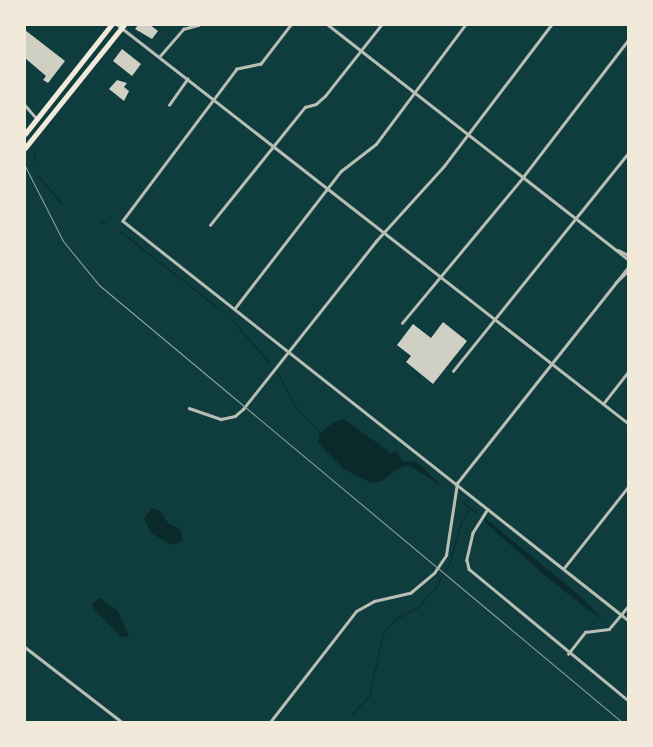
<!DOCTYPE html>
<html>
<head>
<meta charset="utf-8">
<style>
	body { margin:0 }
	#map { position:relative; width:653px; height:747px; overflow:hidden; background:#0f3d3e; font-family:Roboto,sans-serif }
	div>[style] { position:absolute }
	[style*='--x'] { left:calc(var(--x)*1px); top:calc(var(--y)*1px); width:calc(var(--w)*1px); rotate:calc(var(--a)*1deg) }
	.water>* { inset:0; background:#0a2a2b }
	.stream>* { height:1px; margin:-0.5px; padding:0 0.5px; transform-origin:0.5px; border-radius:0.5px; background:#0a2a2b }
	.building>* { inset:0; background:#cfcfc3 }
	.minor>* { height:2.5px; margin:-1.25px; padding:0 1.25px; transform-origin:1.25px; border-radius:1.25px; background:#b8beb3 }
	.tertiary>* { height:3px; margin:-1.5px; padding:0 1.5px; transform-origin:1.5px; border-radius:1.5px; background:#b8beb3 }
	.primary>* { height:4.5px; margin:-2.25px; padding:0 2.25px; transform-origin:2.25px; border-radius:2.25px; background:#f1e9da }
	.rail>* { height:1px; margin:-0.5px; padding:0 0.5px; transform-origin:0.5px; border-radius:0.5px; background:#97a49c }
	span { translate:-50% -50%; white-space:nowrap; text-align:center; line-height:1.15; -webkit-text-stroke:4px #f1e9da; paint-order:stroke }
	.frame { position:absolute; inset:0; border:26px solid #f1e9da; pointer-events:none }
</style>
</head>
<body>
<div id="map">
	<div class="water">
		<i style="clip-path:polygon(344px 419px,391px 453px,397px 451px,402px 461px,417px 462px,444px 488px,409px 465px,399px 468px,382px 481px,371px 483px,345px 470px,318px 443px,320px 433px,336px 421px)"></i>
		<i style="clip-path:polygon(152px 508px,159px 510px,168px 523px,180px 529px,183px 541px,171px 545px,151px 533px,144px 519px)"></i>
		<i style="clip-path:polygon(485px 518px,584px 599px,602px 620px,550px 580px,485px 522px)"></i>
		<i style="clip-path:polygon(100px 598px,118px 611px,129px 636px,121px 637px,93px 608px,92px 603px)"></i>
	</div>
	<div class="stream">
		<i style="--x:34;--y:162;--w:13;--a:-90"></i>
		<i style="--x:38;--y:176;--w:37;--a:49"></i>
		<i style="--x:99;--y:221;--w:7;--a:16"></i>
		<i style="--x:121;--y:232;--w:128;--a:38"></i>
		<i style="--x:230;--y:318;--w:59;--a:48.4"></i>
		<i style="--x:277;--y:372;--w:38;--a:62"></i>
		<i style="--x:295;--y:406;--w:37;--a:47"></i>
		<i style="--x:462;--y:502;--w:17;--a:36"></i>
		<i style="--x:352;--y:714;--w:25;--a:-47"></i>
		<i style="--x:369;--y:696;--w:65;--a:-77.5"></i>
		<i style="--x:383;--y:633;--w:21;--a:-47"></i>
		<i style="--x:397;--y:618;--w:22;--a:-27"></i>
		<i style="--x:417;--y:608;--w:27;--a:-48"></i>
		<i style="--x:435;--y:588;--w:28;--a:-60"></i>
		<i style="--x:449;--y:564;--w:44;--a:-74.1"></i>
		<i style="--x:461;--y:522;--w:16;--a:-60"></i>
	</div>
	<div class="building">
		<i style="clip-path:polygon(138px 25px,150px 25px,158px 31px,152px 39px,135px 29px)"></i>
		<i style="clip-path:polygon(25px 30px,65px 61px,48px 83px,43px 80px,46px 76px,25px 58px)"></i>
		<i style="clip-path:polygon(122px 49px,141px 64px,132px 76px,113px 61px)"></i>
		<i style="clip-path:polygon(117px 80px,127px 83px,124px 87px,129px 91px,124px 101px,109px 89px)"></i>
		<i style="clip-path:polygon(443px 322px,467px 341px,433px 384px,406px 362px,411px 356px,397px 345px,413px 324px,431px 338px)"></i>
	</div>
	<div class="minor">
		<i style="--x:118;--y:25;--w:647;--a:37.97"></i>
		<i style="--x:291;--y:25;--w:49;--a:127.6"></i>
		<i style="--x:261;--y:64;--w:25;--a:168"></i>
		<i style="--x:237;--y:69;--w:190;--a:126.9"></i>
		<i style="--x:123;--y:221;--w:644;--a:38.31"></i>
		<i style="--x:159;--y:57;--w:37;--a:-49"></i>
		<i style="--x:183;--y:29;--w:16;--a:-15"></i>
		<i style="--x:25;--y:105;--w:18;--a:49"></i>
		<i style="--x:169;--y:105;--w:32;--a:-55"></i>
		<i style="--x:210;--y:225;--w:151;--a:-51.2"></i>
		<i style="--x:305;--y:107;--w:11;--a:-15"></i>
		<i style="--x:316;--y:104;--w:12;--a:-42"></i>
		<i style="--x:325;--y:96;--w:90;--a:-51.7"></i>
		<i style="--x:235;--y:308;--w:173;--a:-52.3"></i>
		<i style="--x:341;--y:171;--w:44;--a:-37.6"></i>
		<i style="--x:376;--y:144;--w:149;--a:-53.2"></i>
		<i style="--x:402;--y:323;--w:190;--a:-50.3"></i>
		<i style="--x:523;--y:177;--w:173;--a:-52.5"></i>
		<i style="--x:453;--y:371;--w:280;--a:-51.2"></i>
		<i style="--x:603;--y:404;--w:41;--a:-52"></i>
		<i style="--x:189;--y:408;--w:34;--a:19"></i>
		<i style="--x:221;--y:419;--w:14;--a:-12"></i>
		<i style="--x:235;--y:416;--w:11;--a:-41"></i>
		<i style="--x:243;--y:409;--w:214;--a:-51.6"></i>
		<i style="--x:376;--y:241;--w:101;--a:-47.8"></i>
		<i style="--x:444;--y:166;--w:177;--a:-52.8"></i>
		<i style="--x:488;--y:509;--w:28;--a:122"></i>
		<i style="--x:473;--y:533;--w:28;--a:103"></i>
		<i style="--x:467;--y:560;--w:9;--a:77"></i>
		<i style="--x:469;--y:569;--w:206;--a:39.5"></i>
		<i style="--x:564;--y:568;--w:103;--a:-51.7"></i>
		<i style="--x:25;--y:647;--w:123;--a:37.7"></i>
		<i style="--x:568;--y:654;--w:28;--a:-52"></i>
		<i style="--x:585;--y:632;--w:24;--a:-7"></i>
		<i style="--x:609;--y:629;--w:30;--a:-50"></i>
	</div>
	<div class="tertiary">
		<i style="--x:328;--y:25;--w:380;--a:38"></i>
		<i style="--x:618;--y:250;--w:11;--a:27"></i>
		<i style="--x:615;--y:283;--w:18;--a:-43"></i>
		<i style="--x:270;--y:722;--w:140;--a:-52.2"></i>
		<i style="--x:356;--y:611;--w:21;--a:-29"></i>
		<i style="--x:374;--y:601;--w:37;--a:-13"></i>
		<i style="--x:410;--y:593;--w:31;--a:-40"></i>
		<i style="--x:434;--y:573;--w:22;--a:-56"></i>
		<i style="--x:446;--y:555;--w:73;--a:-81.3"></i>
		<i style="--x:457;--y:483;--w:275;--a:-51.6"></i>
	</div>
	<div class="primary">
		<i style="--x:25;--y:134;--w:139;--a:-51.7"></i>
		<i style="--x:25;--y:148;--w:158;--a:-51.2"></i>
	</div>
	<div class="rail">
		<i style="--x:25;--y:166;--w:84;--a:63.1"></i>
		<i style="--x:63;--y:241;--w:57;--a:50.7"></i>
		<i style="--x:99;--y:285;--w:682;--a:39.88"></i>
	</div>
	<div class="frame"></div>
</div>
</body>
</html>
